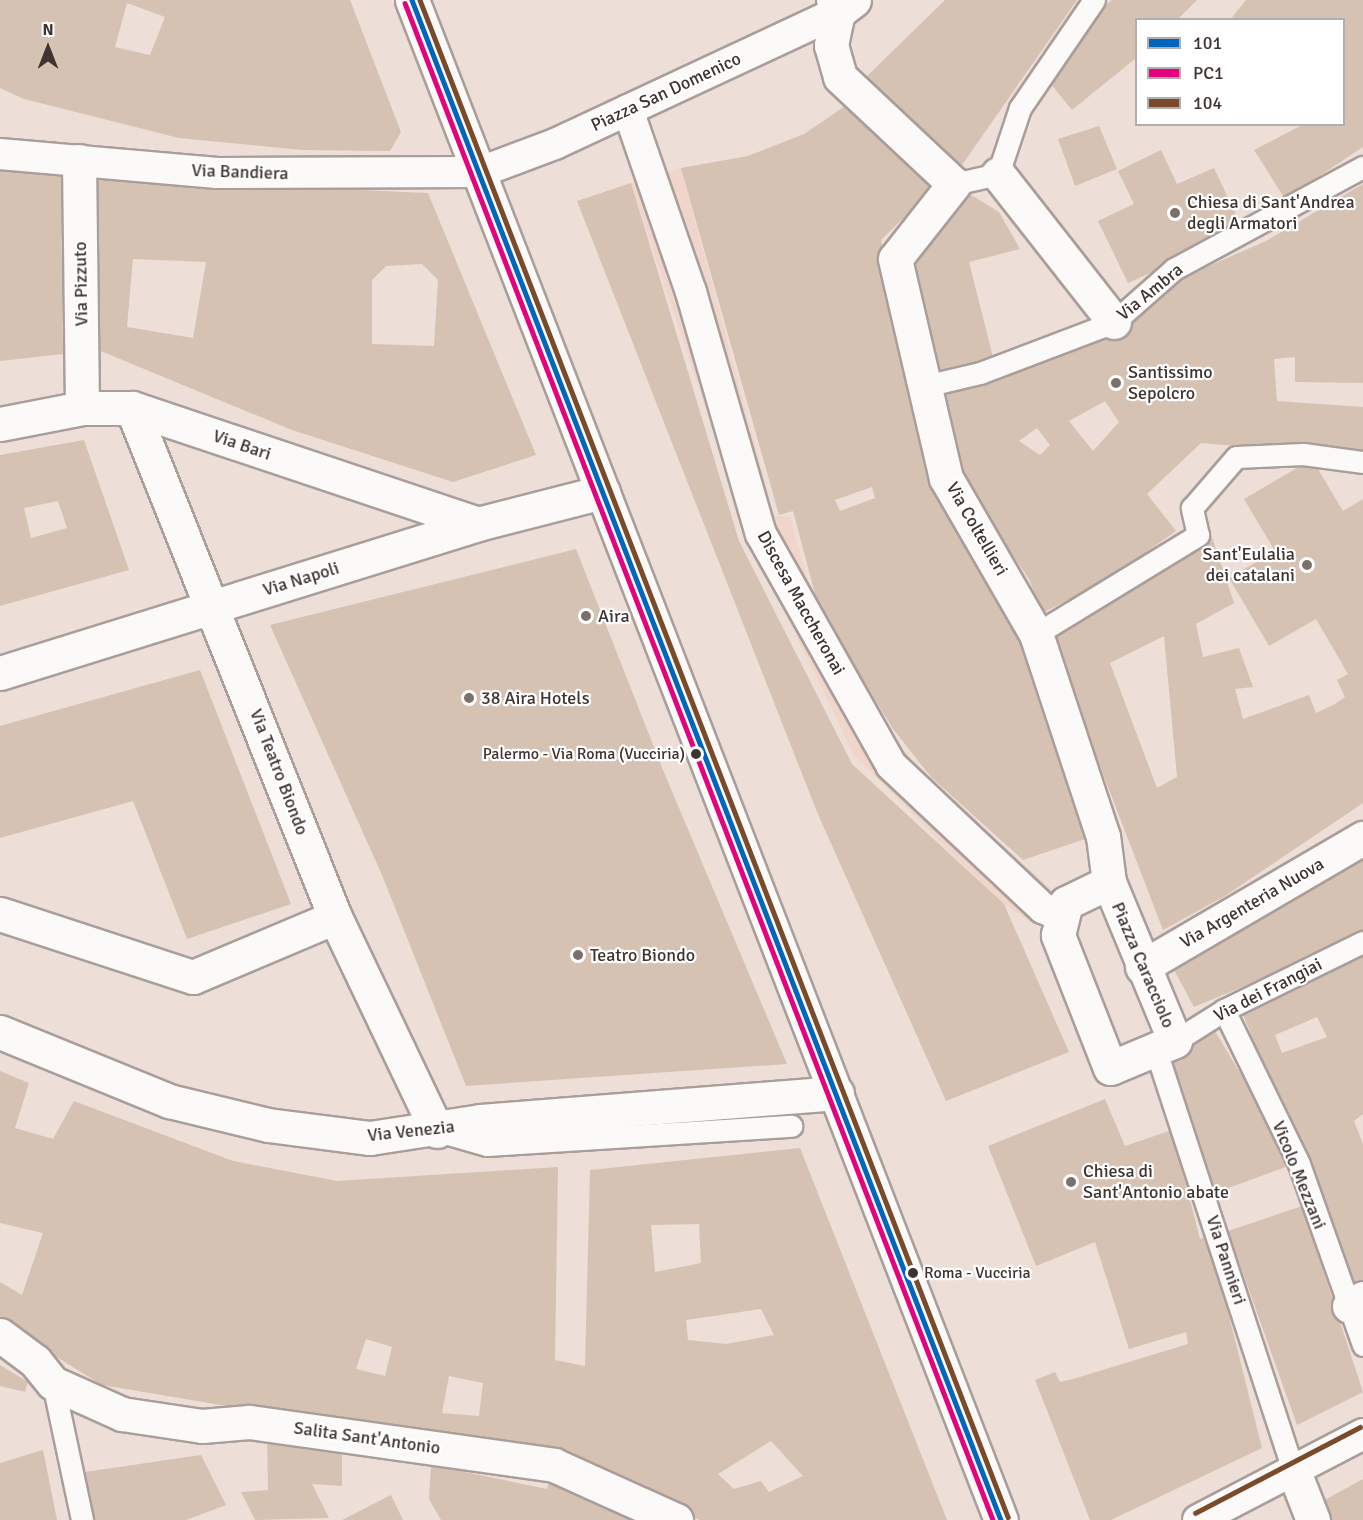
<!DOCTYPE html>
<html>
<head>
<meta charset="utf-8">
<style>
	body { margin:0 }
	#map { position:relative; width:1363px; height:1520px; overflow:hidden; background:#edded8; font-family:Signika,sans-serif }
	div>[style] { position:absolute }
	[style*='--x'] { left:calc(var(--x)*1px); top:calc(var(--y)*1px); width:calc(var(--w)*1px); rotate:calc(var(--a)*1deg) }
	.built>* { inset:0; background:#efd5ca }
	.building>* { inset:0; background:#d6c2b3 }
	.roads { filter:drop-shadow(2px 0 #a99e99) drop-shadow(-2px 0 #a99e99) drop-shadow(0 2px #a99e99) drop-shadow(0 -2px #a99e99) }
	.service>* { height:21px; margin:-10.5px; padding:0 10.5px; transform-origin:10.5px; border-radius:10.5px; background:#fcfaf9 }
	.pedestrian>* { height:30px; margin:-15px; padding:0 15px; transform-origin:15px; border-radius:15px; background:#fcfaf9 }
	.minor>* { height:33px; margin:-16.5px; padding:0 16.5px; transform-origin:16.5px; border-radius:16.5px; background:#fcfaf9 }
	.tertiary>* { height:33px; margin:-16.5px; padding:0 16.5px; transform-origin:16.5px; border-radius:16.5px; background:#fcfaf9 }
	.bus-1>* { height:4.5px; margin:-2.25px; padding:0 2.25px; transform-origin:2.25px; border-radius:2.25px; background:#0065bd }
	.bus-2>* { height:4.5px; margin:-2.25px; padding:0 2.25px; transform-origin:2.25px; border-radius:2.25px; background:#e5007d }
	.bus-3>* { height:4.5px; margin:-2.25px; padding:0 2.25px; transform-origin:2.25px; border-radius:2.25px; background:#7a4b2a }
	.dots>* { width:16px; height:16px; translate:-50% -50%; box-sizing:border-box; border:3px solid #fff; border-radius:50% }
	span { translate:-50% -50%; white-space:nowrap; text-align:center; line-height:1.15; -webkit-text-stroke:4.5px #fff; paint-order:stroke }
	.bus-label { font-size:16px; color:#3f3430 }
	.right { translate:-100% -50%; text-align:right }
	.left { translate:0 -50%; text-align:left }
	.street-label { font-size:18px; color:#3f3430 }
	.poi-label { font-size:18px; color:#3f3430 }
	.legend { position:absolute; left:1135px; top:18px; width:210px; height:108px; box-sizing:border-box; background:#fff; border:2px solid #b2aeac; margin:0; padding:8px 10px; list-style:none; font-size:18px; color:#3f3430 }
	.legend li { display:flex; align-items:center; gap:12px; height:30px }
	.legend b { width:30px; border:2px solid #b2aeac }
	.north { position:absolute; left:18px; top:18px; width:60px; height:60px; -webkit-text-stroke:4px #fff; paint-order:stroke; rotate:0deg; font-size:16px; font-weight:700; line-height:24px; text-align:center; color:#3f3430 }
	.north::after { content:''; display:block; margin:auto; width:21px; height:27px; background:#3f3430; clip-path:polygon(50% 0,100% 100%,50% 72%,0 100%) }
</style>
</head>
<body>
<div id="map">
	<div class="built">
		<i style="clip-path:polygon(681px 168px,774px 516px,790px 517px,815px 606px,891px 734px,928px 780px,1056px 893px,1035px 925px,998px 900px,854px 755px,747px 534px,631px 183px)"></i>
	</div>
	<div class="building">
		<i style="clip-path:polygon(evenodd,0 0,350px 0,401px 132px,390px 151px,302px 150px,179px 138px,24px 99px,0 88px,0 0,127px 3px,165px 17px,150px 55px,115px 47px,127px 3px)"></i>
		<i style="clip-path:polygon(945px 0,1077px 0,962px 165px,906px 128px,861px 82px)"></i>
		<i style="clip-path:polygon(1112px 0,1197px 0,1177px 20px,1136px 20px,1136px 58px,1072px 110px,1046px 78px,1088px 21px)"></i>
		<i style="clip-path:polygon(1246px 0,1363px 0,1363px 147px,1285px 199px,1254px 150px,1304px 124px,1344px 124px,1344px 20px,1230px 20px)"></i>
		<i style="clip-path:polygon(evenodd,854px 100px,939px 183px,881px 240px,935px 474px,1021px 636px,1094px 836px,1023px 860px,931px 777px,893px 729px,819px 609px,793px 511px,779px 515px,681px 168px,748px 156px,804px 134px,854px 100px,872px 487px,875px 498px,840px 511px,835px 500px,872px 487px)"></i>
		<i style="clip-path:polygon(1099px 126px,1117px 169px,1075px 186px,1058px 139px)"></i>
		<i style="clip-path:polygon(1161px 150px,1177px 184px,1214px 168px,1243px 230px,1128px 283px,1098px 221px,1134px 204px,1118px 171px)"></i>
		<i style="clip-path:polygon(0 171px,61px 174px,63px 354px,0 361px)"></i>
		<i style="clip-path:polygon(evenodd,90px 178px,428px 193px,536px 455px,453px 482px,292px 430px,91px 347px,90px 178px,133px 259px,206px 262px,193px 338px,127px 327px,133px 259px,90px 178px,422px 264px,438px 280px,434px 346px,372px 344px,372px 280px,386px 266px,422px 264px)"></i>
		<i style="clip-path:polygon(631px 183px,739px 541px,852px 764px,1004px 904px,1069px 1052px,946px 1101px,817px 812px,577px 201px)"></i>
		<i style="clip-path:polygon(evenodd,1363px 184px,1363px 383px,1295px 382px,1295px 357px,1274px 359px,1277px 401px,1363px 407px,1363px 457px,1201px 443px,1147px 494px,1176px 531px,1104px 582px,1042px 613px,1029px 579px,958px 475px,933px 387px,1111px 334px,1179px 279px,1266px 241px,1363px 184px,1105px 401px,1119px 422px,1093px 451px,1069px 421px,1105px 401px,1363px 184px,1037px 428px,1050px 445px,1040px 455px,1019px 441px,1037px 428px)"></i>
		<i style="clip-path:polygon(963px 190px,999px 212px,1020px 249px,969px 262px,995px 365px,938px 380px,904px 257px)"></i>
		<i style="clip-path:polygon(evenodd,84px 440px,129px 570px,0 606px,0 455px,84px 440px,58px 501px,67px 528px,31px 538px,24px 508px,58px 501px)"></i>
		<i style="clip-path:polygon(evenodd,1312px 459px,1343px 511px,1363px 499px,1363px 803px,1225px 896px,1163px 930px,1048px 631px,1211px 534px,1234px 603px,1196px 624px,1203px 657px,1239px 648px,1253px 687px,1235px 689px,1243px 719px,1309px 695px,1316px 713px,1335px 704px,1345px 697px,1337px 680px,1348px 674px,1316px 619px,1269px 646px,1229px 578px,1275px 551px,1244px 499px,1312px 459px,1164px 636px,1177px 777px,1157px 788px,1110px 663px,1164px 636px)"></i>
		<i style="clip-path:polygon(576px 549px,663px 770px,787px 1064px,466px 1086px,382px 875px,270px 625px)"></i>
		<i style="clip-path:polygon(200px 670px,291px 904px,187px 939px,133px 801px,0 838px,0 726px)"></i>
		<i style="clip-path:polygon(1363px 851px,1363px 930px,1352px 935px,1355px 940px,1194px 1007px,1173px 968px)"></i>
		<i style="clip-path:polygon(evenodd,1363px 950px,1363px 1114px,1354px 1121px,1363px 1144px,1363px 1286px,1355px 1290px,1240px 1007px,1363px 950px,1317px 1017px,1327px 1037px,1282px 1053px,1275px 1035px,1317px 1017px)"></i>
		<i style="clip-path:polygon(1215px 1031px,1294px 1164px,1212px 1194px,1166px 1053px)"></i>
		<i style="clip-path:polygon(evenodd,0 1071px,29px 1083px,15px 1128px,53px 1139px,74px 1101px,233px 1161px,337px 1181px,558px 1167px,555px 1360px,585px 1366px,590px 1170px,800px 1148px,947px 1520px,700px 1520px,646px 1495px,273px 1414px,102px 1385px,0 1322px,0 1282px,22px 1295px,43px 1233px,0 1223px,0 1071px,699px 1224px,701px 1263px,655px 1272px,651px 1225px,699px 1224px,0 1071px,761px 1309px,774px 1335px,726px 1344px,688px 1340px,686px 1320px,761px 1309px,0 1071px,366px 1339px,392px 1347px,385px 1376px,356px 1369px,366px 1339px,0 1071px,449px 1376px,483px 1383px,479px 1416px,442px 1413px,449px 1376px,0 1071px,771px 1441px,803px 1476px,769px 1492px,761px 1481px,734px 1489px,718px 1474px,771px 1441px)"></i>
		<i style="clip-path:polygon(1105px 1099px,1125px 1146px,1172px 1130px,1200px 1239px,1209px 1236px,1262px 1448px,1111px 1520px,1090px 1520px,1035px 1380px,1055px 1372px,1060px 1382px,1073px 1379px,1188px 1344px,1186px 1332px,1129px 1349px,1095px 1242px,1036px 1266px,988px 1146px)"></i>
		<i style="clip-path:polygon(1302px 1206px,1363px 1392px,1297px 1425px,1228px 1231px)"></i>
		<i style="clip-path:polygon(0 1365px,28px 1382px,25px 1392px,0 1386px)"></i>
		<i style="clip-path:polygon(267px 1433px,342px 1444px,342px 1486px,312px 1484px,329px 1518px,255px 1520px,241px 1492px,268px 1490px)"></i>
		<i style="clip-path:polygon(43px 1450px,57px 1520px,0 1520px,0 1463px)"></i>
		<i style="clip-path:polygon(201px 1455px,226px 1505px,186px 1520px,91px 1520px,78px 1473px)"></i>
		<i style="clip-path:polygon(431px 1465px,547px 1489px,549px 1483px,643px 1520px,441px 1520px,429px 1499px)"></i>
		<i style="clip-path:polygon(1363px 1479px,1363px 1520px,1328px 1520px,1321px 1502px)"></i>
		<i style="clip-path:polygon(391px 1495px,403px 1520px,342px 1520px)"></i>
	</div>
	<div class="roads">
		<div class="service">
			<i style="--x:954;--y:184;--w:45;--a:-12.8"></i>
			<i style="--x:998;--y:174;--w:70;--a:-71.6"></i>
			<i style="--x:1020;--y:108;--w:131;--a:-55.6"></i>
			<i style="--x:925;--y:386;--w:57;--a:-13.3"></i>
			<i style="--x:980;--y:373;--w:143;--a:-20.8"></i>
			<i style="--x:1114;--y:322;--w:80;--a:-41.5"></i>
			<i style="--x:1174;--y:269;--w:215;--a:-28.4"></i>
			<i style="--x:1036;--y:634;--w:190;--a:-31.4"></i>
			<i style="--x:1198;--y:535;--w:28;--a:-103"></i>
			<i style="--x:1192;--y:508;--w:67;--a:-49.2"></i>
			<i style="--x:1236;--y:457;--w:67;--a:-2.6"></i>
			<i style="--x:1303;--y:454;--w:61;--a:7.6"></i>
			<i style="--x:1224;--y:1010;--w:171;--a:64"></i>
			<i style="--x:1299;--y:1164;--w:192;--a:70.5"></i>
			<i style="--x:1175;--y:1041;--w:58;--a:-32.3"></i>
			<i style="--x:1224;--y:1010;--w:155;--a:-26.1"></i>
			<i style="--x:1156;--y:1051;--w:440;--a:71.9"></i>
			<i style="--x:441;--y:1132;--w:48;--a:15.8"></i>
			<i style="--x:487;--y:1145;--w:305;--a:-3.6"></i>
			<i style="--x:53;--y:1383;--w:140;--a:78"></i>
		</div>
		<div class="pedestrian">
			<i style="--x:628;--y:110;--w:193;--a:70.9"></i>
			<i style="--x:691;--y:292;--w:252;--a:73.9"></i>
			<i style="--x:761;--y:534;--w:265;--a:60.6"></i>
			<i style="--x:891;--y:765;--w:209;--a:43.3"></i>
			<i style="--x:1043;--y:908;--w:22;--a:24"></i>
			<i style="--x:0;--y:154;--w:218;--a:5"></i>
			<i style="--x:217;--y:173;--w:263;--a:-0.2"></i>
			<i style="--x:480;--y:172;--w:80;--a:-20.5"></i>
			<i style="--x:555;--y:144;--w:312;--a:-25"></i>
			<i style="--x:838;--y:12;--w:13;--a:-117"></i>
			<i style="--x:1198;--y:1520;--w:186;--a:-27.5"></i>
		</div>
		<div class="minor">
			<i style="--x:854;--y:0;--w:20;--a:143"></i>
			<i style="--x:838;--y:12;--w:34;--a:102"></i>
			<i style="--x:831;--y:45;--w:33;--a:74"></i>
			<i style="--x:840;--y:77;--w:156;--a:43.2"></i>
			<i style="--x:954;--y:184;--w:95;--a:128.2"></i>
			<i style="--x:895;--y:259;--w:225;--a:76.9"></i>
			<i style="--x:946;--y:478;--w:180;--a:60"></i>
			<i style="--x:1036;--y:634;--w:213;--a:71.7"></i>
			<i style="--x:1103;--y:836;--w:46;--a:82.6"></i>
			<i style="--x:1109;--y:882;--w:172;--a:67.5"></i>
			<i style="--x:1175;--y:1041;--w:70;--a:157.4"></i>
			<i style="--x:1110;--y:1068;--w:143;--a:-111.4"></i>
			<i style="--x:1058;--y:935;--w:33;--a:-76"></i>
			<i style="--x:1066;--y:903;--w:48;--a:-26"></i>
			<i style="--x:79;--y:161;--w:247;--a:89.3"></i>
			<i style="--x:998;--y:174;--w:188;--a:51.9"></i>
			<i style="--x:132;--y:408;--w:548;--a:68.26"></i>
			<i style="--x:335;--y:917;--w:237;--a:64.5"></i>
			<i style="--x:0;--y:424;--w:84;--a:-11"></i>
			<i style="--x:82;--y:408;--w:50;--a:0"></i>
			<i style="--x:132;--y:408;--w:365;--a:18.5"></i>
			<i style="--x:0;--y:673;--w:501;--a:-17.31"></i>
			<i style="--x:478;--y:524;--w:129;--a:-14.4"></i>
			<i style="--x:0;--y:914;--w:203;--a:18.1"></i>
			<i style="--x:193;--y:977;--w:154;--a:-22.9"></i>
			<i style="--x:1142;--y:967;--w:256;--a:-30.3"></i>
			<i style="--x:0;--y:1032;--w:183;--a:22.2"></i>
			<i style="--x:169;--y:1101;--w:102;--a:13.6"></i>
			<i style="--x:268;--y:1125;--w:103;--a:7.3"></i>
			<i style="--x:370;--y:1138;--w:112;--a:-8.7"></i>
			<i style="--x:481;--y:1121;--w:357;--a:-4.5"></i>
			<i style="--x:1349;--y:1306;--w:16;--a:-30"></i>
			<i style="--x:0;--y:1335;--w:44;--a:36.6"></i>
			<i style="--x:35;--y:1361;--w:28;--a:51"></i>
			<i style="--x:53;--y:1383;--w:76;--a:24.2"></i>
			<i style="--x:122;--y:1414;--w:81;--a:8.5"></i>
			<i style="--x:202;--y:1426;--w:47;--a:-4.9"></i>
			<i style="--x:249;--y:1422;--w:308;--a:8"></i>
			<i style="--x:554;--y:1465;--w:134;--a:24.3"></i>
			<i style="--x:1293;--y:1469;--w:55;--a:68.6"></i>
		</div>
		<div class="tertiary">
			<i style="--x:412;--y:0;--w:1630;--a:68.82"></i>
		</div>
	</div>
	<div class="bus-1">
		<i style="--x:412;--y:0;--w:1630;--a:68.82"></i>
	</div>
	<div class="bus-2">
		<i style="--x:405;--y:3;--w:1627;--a:68.81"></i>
	</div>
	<div class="bus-3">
		<i style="--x:420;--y:0;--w:1627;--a:68.81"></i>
		<i style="--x:1195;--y:1513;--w:186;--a:-27.5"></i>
	</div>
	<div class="dots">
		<i style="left:1175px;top:213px;background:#7c706b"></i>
		<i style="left:1116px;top:383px;background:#7c706b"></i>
		<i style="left:1307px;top:565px;background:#7c706b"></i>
		<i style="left:586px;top:616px;background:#7c706b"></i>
		<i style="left:469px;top:698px;background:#7c706b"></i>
		<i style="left:696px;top:754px;background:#3f3430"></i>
		<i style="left:578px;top:955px;background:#7c706b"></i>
		<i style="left:1071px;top:1182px;background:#7c706b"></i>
		<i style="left:913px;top:1273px;background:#3f3430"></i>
	</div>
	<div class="bus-label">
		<span class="right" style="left:685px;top:754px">Palermo - Via Roma (Vucciria)</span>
		<span class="left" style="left:924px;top:1273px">Roma - Vucciria</span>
	</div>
	<div class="street-label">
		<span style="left:666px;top:92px;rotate:-25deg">Piazza San Domenico</span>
		<span style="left:240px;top:172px;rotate:2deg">Via Bandiera</span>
		<span style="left:81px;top:284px;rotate:-91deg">Via Pizzuto</span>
		<span style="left:1150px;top:292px;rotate:-39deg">Via Ambra</span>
		<span style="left:242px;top:445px;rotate:19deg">Via Bari</span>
		<span style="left:977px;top:529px;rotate:60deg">Via Coltellieri</span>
		<span style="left:301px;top:579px;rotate:-17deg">Via Napoli</span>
		<span style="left:801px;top:603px;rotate:61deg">Discesa Maccheronai</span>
		<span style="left:279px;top:772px;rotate:69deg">Via Teatro Biondo</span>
		<span style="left:1252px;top:903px;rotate:-30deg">Via Argenteria Nuova</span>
		<span style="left:1143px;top:965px;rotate:67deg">Piazza Caracciolo</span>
		<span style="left:1268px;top:990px;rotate:-27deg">Via dei Frangiai</span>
		<span style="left:411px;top:1131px;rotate:-6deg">Via Venezia</span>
		<span style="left:1299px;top:1175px;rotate:68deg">Vicolo Mezzani</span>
		<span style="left:1226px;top:1260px;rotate:72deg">Via Pannieri</span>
		<span style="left:367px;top:1438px;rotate:8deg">Salita Sant'Antonio</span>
	</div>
	<div class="poi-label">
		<span class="left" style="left:1187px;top:213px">Chiesa di Sant'Andrea<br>degli Armatori</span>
		<span class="left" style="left:1128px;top:383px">Santissimo<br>Sepolcro</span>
		<span class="right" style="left:1295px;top:565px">Sant'Eulalia<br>dei catalani</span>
		<span class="left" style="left:598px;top:616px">Aira</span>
		<span class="left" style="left:481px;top:698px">38 Aira Hotels</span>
		<span class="left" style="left:590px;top:955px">Teatro Biondo</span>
		<span class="left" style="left:1083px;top:1182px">Chiesa di<br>Sant'Antonio abate</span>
	</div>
	<ul class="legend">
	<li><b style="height:8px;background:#0065bd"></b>101</li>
	<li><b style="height:8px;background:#e5007d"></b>PC1</li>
	<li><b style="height:8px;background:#7a4b2a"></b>104</li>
	</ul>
	<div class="north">N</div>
</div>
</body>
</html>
